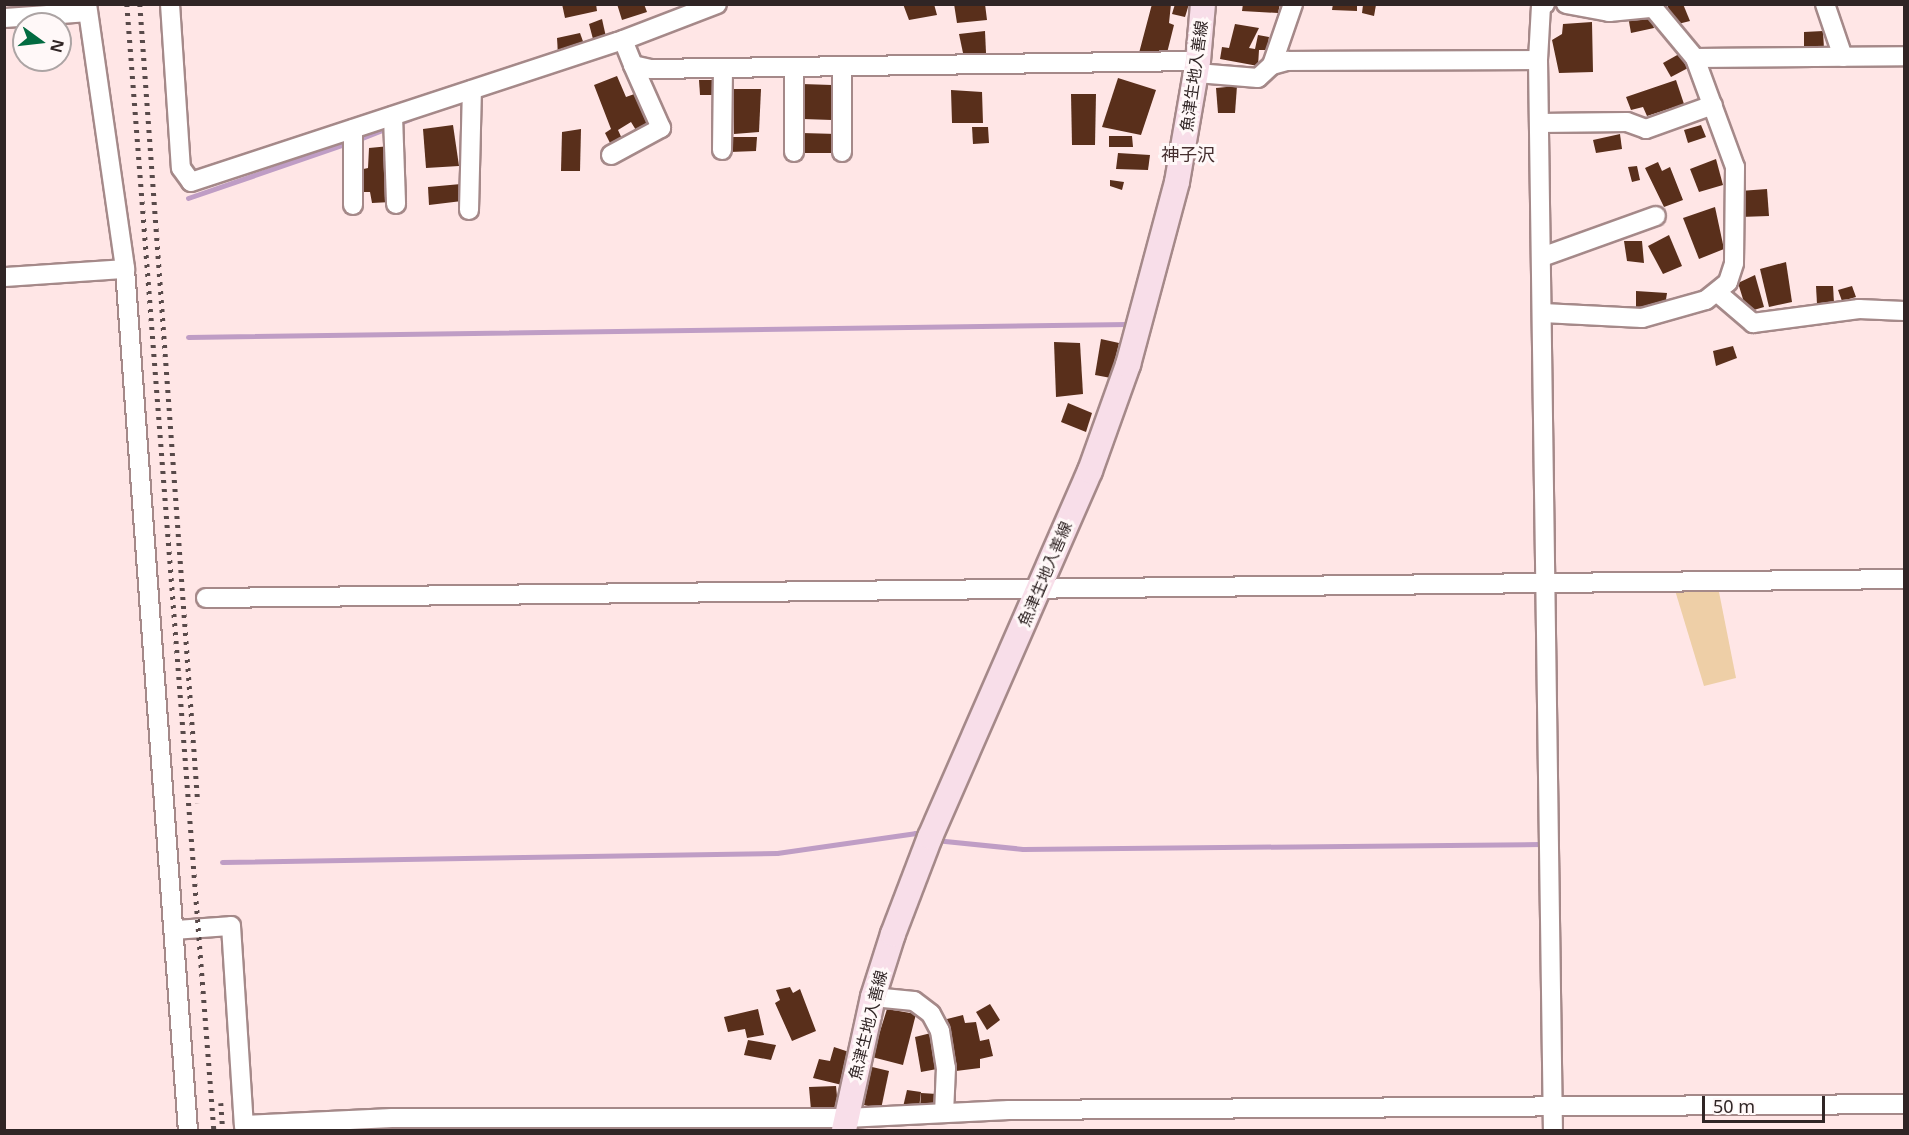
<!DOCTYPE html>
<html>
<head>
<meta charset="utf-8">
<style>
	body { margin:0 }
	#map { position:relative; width:1909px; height:1135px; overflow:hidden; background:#ffe6e6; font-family:"Noto Sans","Noto Sans JP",sans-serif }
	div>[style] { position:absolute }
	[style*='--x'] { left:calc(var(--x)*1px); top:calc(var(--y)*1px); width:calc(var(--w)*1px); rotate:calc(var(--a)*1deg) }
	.green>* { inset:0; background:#eecfa7 }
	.stream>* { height:5px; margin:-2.5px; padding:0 2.5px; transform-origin:2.5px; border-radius:2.5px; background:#bf9dc5 }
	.building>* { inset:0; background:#592f1b }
	.roads { filter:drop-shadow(2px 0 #a58989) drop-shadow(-2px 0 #a58989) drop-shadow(0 2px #a58989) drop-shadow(0 -2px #a58989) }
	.minor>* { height:18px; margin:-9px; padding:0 9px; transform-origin:9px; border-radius:9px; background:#fff }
	.major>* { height:24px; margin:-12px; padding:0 12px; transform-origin:12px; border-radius:12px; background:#f8dee9 }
	.rail>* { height:4.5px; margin-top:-2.25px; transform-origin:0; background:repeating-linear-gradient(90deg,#584a4a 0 3px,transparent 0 9px) }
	span { translate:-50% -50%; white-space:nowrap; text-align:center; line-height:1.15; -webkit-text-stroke:6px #fff8f8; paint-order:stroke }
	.street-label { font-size:16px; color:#302525 }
	.neighbourhood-label { font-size:18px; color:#462f2f }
	.frame { position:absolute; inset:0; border:6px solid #302525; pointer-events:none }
	.north { position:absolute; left:12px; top:12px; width:60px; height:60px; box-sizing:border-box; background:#fff8f8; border:2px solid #aca4a4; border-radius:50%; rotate:105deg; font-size:16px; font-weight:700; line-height:24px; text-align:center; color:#302525 }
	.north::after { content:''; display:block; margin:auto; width:21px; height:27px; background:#036b41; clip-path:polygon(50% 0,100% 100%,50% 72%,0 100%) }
	.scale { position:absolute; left:1702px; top:1096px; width:123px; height:27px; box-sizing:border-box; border:3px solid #302525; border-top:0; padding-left:8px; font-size:18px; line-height:21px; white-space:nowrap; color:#302525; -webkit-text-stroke:4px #fff8f8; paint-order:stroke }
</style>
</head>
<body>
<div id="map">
	<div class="green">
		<i style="clip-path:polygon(1674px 587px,1718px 587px,1736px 678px,1704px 686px)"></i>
	</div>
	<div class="stream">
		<i style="--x:357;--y:140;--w:57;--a:-21.6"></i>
		<i style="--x:188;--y:198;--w:169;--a:-19"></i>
		<i style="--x:188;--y:337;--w:940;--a:-0.79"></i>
		<i style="--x:935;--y:840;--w:88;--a:5.8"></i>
		<i style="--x:1023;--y:849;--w:517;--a:-0.55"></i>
		<i style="--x:222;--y:862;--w:555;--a:-0.93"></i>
		<i style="--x:777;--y:853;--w:139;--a:-8.2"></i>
		<i style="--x:915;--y:833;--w:9;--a:18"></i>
	</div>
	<div class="building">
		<i style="clip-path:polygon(562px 4px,596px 4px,597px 11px,565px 18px)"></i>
		<i style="clip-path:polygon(617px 4px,644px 4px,647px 12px,622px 20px)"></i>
		<i style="clip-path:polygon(903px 4px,934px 4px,937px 15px,909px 20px)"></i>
		<i style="clip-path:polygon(954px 4px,985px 4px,987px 20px,957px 23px)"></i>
		<i style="clip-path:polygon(1152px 4px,1171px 4px,1169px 23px,1174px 25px,1166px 57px,1139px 53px)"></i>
		<i style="clip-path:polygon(1175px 4px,1189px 4px,1185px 17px,1172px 14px)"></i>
		<i style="clip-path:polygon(1243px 4px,1280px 4px,1278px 13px,1242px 11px)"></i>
		<i style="clip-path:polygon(1333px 4px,1357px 4px,1357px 11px,1332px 10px)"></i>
		<i style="clip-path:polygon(1667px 4px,1683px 4px,1690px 21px,1674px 25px)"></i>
		<i style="clip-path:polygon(1363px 5px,1376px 5px,1374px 16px,1362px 13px)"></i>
		<i style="clip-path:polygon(1650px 13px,1654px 28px,1631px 33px,1628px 16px)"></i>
		<i style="clip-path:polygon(602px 19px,606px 37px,593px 39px,589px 24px)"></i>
		<i style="clip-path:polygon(1592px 22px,1593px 72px,1559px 73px,1552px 40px,1562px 34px,1563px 24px)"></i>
		<i style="clip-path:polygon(1235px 24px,1259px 28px,1249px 48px,1255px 49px,1258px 35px,1269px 37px,1267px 50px,1259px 50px,1258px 66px,1220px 59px,1222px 47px,1229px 48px)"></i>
		<i style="clip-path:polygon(985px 31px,986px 53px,963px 53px,959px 34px)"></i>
		<i style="clip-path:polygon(1823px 31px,1824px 49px,1804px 48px,1804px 32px)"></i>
		<i style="clip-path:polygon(580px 33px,585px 47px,558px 55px,557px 38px)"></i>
		<i style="clip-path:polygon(1679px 54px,1688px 68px,1671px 77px,1663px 63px)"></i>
		<i style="clip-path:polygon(617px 76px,626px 97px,640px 92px,656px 127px,639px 135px,631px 122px,618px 130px,624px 143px,613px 149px,605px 133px,611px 129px,594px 85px)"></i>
		<i style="clip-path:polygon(1118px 78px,1156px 90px,1141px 135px,1102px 127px)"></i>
		<i style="clip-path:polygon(699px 80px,716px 80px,714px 95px,700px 95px)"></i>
		<i style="clip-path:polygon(1676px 80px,1684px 104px,1647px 116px,1643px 107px,1631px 110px,1626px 97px)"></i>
		<i style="clip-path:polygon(802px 84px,832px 85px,832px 120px,803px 119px)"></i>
		<i style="clip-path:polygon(1237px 86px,1235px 113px,1218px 113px,1216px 88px)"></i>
		<i style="clip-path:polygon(734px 89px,761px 89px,759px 132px,734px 134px)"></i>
		<i style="clip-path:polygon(951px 90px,982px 92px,983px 123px,952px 123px)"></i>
		<i style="clip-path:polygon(1071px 94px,1096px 94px,1095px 145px,1072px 145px)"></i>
		<i style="clip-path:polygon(453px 125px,459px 166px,426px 168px,423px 129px)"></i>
		<i style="clip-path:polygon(1701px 125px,1706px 137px,1688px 143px,1684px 130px)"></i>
		<i style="clip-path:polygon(972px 127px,988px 127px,989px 143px,973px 144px)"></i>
		<i style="clip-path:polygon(581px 129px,580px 171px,561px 171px,562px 132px)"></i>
		<i style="clip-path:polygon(802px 133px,837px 134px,836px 153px,801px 153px)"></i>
		<i style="clip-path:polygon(1620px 134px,1622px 149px,1596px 153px,1593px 140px)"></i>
		<i style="clip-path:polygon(1109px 136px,1132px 136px,1133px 147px,1109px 147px)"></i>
		<i style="clip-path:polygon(729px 137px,757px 137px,756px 151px,730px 152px)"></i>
		<i style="clip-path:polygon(390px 146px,391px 202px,372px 203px,370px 192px,361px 192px,359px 170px,368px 168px,369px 148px)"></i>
		<i style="clip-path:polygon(1118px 153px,1150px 155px,1148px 170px,1116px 169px)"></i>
		<i style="clip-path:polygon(1716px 159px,1723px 185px,1699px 192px,1690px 169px)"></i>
		<i style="clip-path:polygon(1658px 162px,1662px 171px,1670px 167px,1683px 200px,1664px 207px,1645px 168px)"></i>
		<i style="clip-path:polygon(1637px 166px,1640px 180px,1632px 182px,1628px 167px)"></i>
		<i style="clip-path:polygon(1110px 180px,1124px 182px,1122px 190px,1110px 186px)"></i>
		<i style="clip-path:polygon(461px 184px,462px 201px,429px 205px,428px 187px)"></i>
		<i style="clip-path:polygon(1767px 189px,1769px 216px,1740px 217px,1740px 191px)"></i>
		<i style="clip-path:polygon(1715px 207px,1724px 249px,1699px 259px,1683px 218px)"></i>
		<i style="clip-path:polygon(1669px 235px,1682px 266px,1663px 274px,1648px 246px)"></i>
		<i style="clip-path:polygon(1624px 241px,1642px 241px,1644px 263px,1627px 261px)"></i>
		<i style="clip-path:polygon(1786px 262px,1792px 302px,1769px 307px,1760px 269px)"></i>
		<i style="clip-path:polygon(1755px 275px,1764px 307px,1747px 312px,1738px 283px)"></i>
		<i style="clip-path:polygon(1816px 286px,1833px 286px,1834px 303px,1817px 304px)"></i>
		<i style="clip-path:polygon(1852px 286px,1856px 297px,1842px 301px,1838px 290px)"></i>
		<i style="clip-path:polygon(1636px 291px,1667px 293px,1665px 306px,1636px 307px)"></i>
		<i style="clip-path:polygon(1101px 339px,1119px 343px,1111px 378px,1095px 375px)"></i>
		<i style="clip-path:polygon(1054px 342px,1080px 343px,1083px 394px,1056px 397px)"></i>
		<i style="clip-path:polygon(1733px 346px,1737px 358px,1716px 366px,1713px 351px)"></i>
		<i style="clip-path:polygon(1068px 403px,1092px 413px,1086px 432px,1061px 422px)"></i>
		<i style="clip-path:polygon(790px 987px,793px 993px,800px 989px,816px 1031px,792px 1041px,775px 1003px,780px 1000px,776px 990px)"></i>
		<i style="clip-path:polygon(990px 1004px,1000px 1020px,987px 1030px,976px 1012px)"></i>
		<i style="clip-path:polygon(758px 1009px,764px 1035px,747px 1038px,745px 1029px,728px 1032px,724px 1017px)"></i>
		<i style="clip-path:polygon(887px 1009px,916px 1014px,903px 1065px,872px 1057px)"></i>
		<i style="clip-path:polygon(963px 1015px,965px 1023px,976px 1022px,980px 1041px,989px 1039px,993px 1056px,980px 1059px,980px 1068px,956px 1071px,947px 1019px)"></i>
		<i style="clip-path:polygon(931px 1033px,937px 1069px,921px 1072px,915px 1037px)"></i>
		<i style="clip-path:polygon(748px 1040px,776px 1045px,771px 1060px,744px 1055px)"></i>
		<i style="clip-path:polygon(834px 1047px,849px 1052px,842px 1085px,813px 1078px,819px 1059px,830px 1061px)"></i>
		<i style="clip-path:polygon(868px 1066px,889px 1071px,881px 1109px,864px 1105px)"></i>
		<i style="clip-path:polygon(836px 1086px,838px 1107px,811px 1110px,809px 1087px)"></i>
		<i style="clip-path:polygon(907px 1090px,921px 1092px,919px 1108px,903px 1107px)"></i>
		<i style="clip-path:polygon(921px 1093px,937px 1094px,936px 1109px,920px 1109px)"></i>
	</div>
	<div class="roads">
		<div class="minor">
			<i style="--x:87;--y:4;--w:268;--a:81.8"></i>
			<i style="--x:125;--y:269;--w:863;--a:85.82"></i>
			<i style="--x:170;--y:4;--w:164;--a:86.2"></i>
			<i style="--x:181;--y:168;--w:17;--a:54"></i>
			<i style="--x:191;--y:182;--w:449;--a:-18.2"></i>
			<i style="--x:618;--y:42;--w:106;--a:-21"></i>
			<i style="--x:1545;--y:4;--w:4;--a:153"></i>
			<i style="--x:1541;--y:6;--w:54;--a:93.2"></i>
			<i style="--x:1538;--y:60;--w:1070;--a:89.2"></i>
			<i style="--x:1566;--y:4;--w:44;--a:10.5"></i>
			<i style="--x:1609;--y:12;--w:41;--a:-5.6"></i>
			<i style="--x:1825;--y:4;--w:56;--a:71.2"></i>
			<i style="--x:4;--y:18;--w:83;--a:-4.1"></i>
			<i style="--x:623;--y:40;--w:27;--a:68"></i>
			<i style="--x:633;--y:65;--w:17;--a:13"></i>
			<i style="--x:650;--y:69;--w:548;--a:-0.84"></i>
			<i style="--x:1695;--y:58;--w:209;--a:-0.5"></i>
			<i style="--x:1272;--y:65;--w:65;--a:-71"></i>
			<i style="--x:842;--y:67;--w:85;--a:90"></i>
			<i style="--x:1197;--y:73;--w:61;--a:4.7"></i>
			<i style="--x:1258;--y:78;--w:19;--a:-43"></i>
			<i style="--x:1272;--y:65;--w:16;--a:-15"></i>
			<i style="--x:1287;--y:61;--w:251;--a:-0.2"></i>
			<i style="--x:393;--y:116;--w:88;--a:88"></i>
			<i style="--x:1539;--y:123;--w:88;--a:-0.7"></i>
			<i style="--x:1627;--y:122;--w:20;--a:20"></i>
			<i style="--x:1646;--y:129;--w:71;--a:-19.7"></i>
			<i style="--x:353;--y:129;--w:76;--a:90"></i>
			<i style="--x:722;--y:150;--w:82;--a:-89.3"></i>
			<i style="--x:794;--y:152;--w:84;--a:-90"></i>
			<i style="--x:611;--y:155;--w:57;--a:-28.4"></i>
			<i style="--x:661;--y:128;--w:69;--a:-114"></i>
			<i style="--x:469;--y:210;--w:120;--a:-88.6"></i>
			<i style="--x:1542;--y:257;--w:121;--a:-19.8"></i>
			<i style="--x:4;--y:277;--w:121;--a:-3.8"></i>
			<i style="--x:1719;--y:294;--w:45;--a:40.5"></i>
			<i style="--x:1753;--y:323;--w:107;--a:-7.5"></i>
			<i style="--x:1859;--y:309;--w:45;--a:2.5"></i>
			<i style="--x:1543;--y:313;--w:99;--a:2.9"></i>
			<i style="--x:1642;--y:318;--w:66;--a:-15.7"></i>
			<i style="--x:1706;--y:300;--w:28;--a:-39"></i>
			<i style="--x:1728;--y:282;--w:20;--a:-72"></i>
			<i style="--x:1734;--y:263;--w:96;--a:-89.4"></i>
			<i style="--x:1735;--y:167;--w:116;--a:-110.2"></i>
			<i style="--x:1695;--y:58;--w:70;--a:-129.8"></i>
			<i style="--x:206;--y:598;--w:1698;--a:-0.64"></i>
			<i style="--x:175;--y:930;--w:56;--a:-4.1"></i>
			<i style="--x:231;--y:926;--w:199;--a:86.3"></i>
			<i style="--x:873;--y:997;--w:41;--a:5.6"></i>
			<i style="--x:914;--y:1001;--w:21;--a:37"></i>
			<i style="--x:931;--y:1014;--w:19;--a:62"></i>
			<i style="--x:940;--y:1031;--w:37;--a:81"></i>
			<i style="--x:946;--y:1068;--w:45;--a:92.5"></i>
			<i style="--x:245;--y:1130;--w:5;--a:-101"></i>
			<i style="--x:244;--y:1125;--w:148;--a:-2.7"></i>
			<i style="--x:392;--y:1118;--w:454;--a:0"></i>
			<i style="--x:846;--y:1118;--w:163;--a:-2.8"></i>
			<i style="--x:1009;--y:1110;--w:895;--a:-0.38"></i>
		</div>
		<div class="major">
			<i style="--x:844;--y:1130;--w:136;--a:-77.7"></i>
			<i style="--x:873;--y:997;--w:66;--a:-72.4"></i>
			<i style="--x:893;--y:934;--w:104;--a:-69.1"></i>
			<i style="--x:930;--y:837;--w:399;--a:-66.4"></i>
			<i style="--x:1090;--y:471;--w:113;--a:-70.3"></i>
			<i style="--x:1128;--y:365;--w:189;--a:-75"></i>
			<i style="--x:1177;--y:182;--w:123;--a:-80.2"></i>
			<i style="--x:1198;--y:61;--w:57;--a:-85"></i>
		</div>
	</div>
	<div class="rail">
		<i style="--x:127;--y:4;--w:1129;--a:85.58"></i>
		<i style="--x:140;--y:4;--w:801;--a:85.85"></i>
		<i style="--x:221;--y:1103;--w:27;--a:86"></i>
	</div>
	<div class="street-label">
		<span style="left:1194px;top:76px;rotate:-82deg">魚津生地入善線</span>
		<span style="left:1045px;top:574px;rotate:-67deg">魚津生地入善線</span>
		<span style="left:868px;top:1025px;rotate:-76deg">魚津生地入善線</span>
	</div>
	<div class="neighbourhood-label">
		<span style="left:1188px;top:154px">神子沢</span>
	</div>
	<div class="frame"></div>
	<div class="north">N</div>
	<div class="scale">50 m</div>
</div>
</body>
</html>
